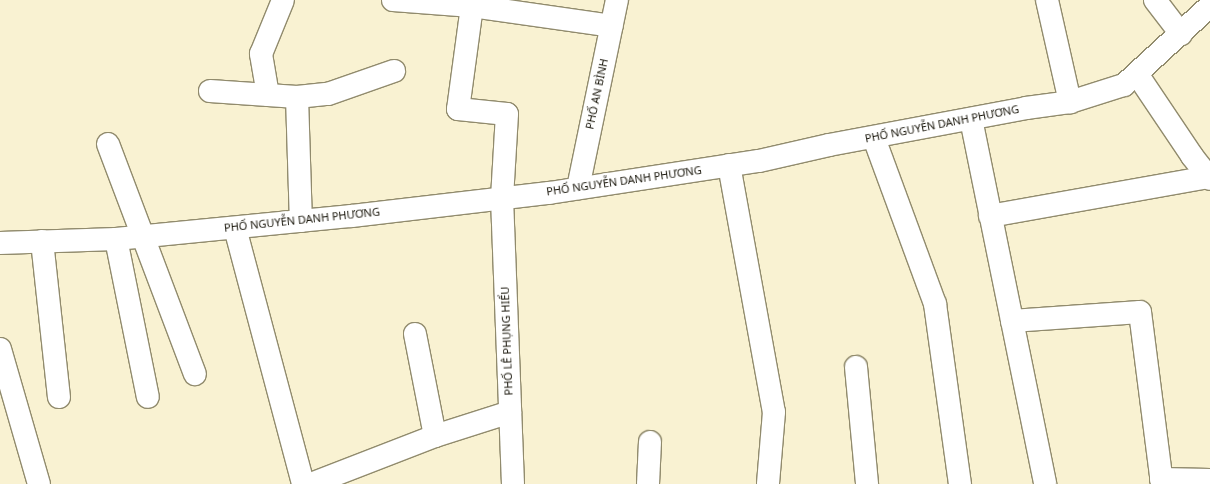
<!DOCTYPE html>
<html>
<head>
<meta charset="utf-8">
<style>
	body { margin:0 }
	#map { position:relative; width:1210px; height:484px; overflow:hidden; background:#f9f2d2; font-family:"Noto Sans",sans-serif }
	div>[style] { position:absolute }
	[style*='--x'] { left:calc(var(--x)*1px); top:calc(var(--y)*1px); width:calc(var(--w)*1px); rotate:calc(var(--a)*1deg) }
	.roads { filter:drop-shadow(1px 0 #918b6d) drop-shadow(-1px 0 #918b6d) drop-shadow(0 1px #918b6d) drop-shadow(0 -1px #918b6d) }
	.minor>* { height:22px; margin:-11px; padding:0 11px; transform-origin:11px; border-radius:11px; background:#fff }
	span { translate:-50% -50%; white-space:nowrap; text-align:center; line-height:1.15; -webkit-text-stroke:4px #fff; paint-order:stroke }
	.street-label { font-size:11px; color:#18150a }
</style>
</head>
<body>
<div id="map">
	<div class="roads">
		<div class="minor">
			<i style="--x:393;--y:0;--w:79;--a:4.3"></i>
			<i style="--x:472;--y:6;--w:141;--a:8.1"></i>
			<i style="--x:1047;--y:0;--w:105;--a:77.3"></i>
			<i style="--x:1155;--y:0;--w:43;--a:52.6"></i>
			<i style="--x:472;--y:6;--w:104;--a:97.7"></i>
			<i style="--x:458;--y:109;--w:49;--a:5.8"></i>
			<i style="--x:507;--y:114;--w:84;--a:93.4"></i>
			<i style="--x:502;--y:198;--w:286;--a:87.8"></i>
			<i style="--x:1137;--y:74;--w:99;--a:56.1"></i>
			<i style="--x:1192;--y:156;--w:29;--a:52"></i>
			<i style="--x:210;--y:91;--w:87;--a:3.9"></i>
			<i style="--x:297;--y:97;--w:31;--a:-6"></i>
			<i style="--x:328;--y:94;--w:70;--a:-19.2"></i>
			<i style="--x:268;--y:95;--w:42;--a:-99.7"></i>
			<i style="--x:261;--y:54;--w:58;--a:-67.8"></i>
			<i style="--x:297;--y:97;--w:124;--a:88.2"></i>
			<i style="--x:971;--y:119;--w:372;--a:78.5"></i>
			<i style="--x:874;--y:138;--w:177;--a:69.8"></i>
			<i style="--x:935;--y:304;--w:182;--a:82.1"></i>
			<i style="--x:108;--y:144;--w:246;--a:69.3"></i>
			<i style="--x:729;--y:165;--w:251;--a:79.7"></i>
			<i style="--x:774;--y:412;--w:72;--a:94.8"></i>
			<i style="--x:578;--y:188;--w:192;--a:-78.3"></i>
			<i style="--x:990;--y:216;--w:222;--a:-10.1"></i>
			<i style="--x:235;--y:228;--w:265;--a:75.1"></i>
			<i style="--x:116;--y:239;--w:161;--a:78.6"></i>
			<i style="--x:42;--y:241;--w:157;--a:83.8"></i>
			<i style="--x:0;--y:243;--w:116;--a:-2"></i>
			<i style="--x:116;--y:239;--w:237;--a:-5.6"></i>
			<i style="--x:352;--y:216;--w:198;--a:-6.7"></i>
			<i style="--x:549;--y:193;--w:212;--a:-8.7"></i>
			<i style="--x:759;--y:161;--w:72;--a:-12.9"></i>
			<i style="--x:829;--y:145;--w:200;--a:-10.6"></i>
			<i style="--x:1026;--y:108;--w:44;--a:-7.8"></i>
			<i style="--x:1070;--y:102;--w:57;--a:-17.5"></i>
			<i style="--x:1124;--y:85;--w:117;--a:-42.6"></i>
			<i style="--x:1012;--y:321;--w:128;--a:-4"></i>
			<i style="--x:1140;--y:312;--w:173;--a:82.7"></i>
			<i style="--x:415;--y:334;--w:104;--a:78.9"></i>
			<i style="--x:0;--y:349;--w:141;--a:73.9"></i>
			<i style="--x:856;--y:367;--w:118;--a:84.6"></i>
			<i style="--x:1161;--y:479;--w:49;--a:1.2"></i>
			<i style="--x:311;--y:484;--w:133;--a:-21.2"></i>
			<i style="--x:435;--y:436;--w:79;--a:-17.7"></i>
			<i style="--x:648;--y:484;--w:42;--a:-87.3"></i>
		</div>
	</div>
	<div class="street-label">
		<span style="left:597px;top:94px;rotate:-78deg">PHỐ AN BÌNH</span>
		<span style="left:942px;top:124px;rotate:-11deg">PHỐ NGUYỄN DANH PHƯƠNG</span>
		<span style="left:624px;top:181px;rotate:-8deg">PHỐ NGUYỄN DANH PHƯƠNG</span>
		<span style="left:302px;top:220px;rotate:-6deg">PHỐ NGUYỄN DANH PHƯƠNG</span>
		<span style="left:507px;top:341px;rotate:-92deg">PHỐ LÊ PHỤNG HIỂU</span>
	</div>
</div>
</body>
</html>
